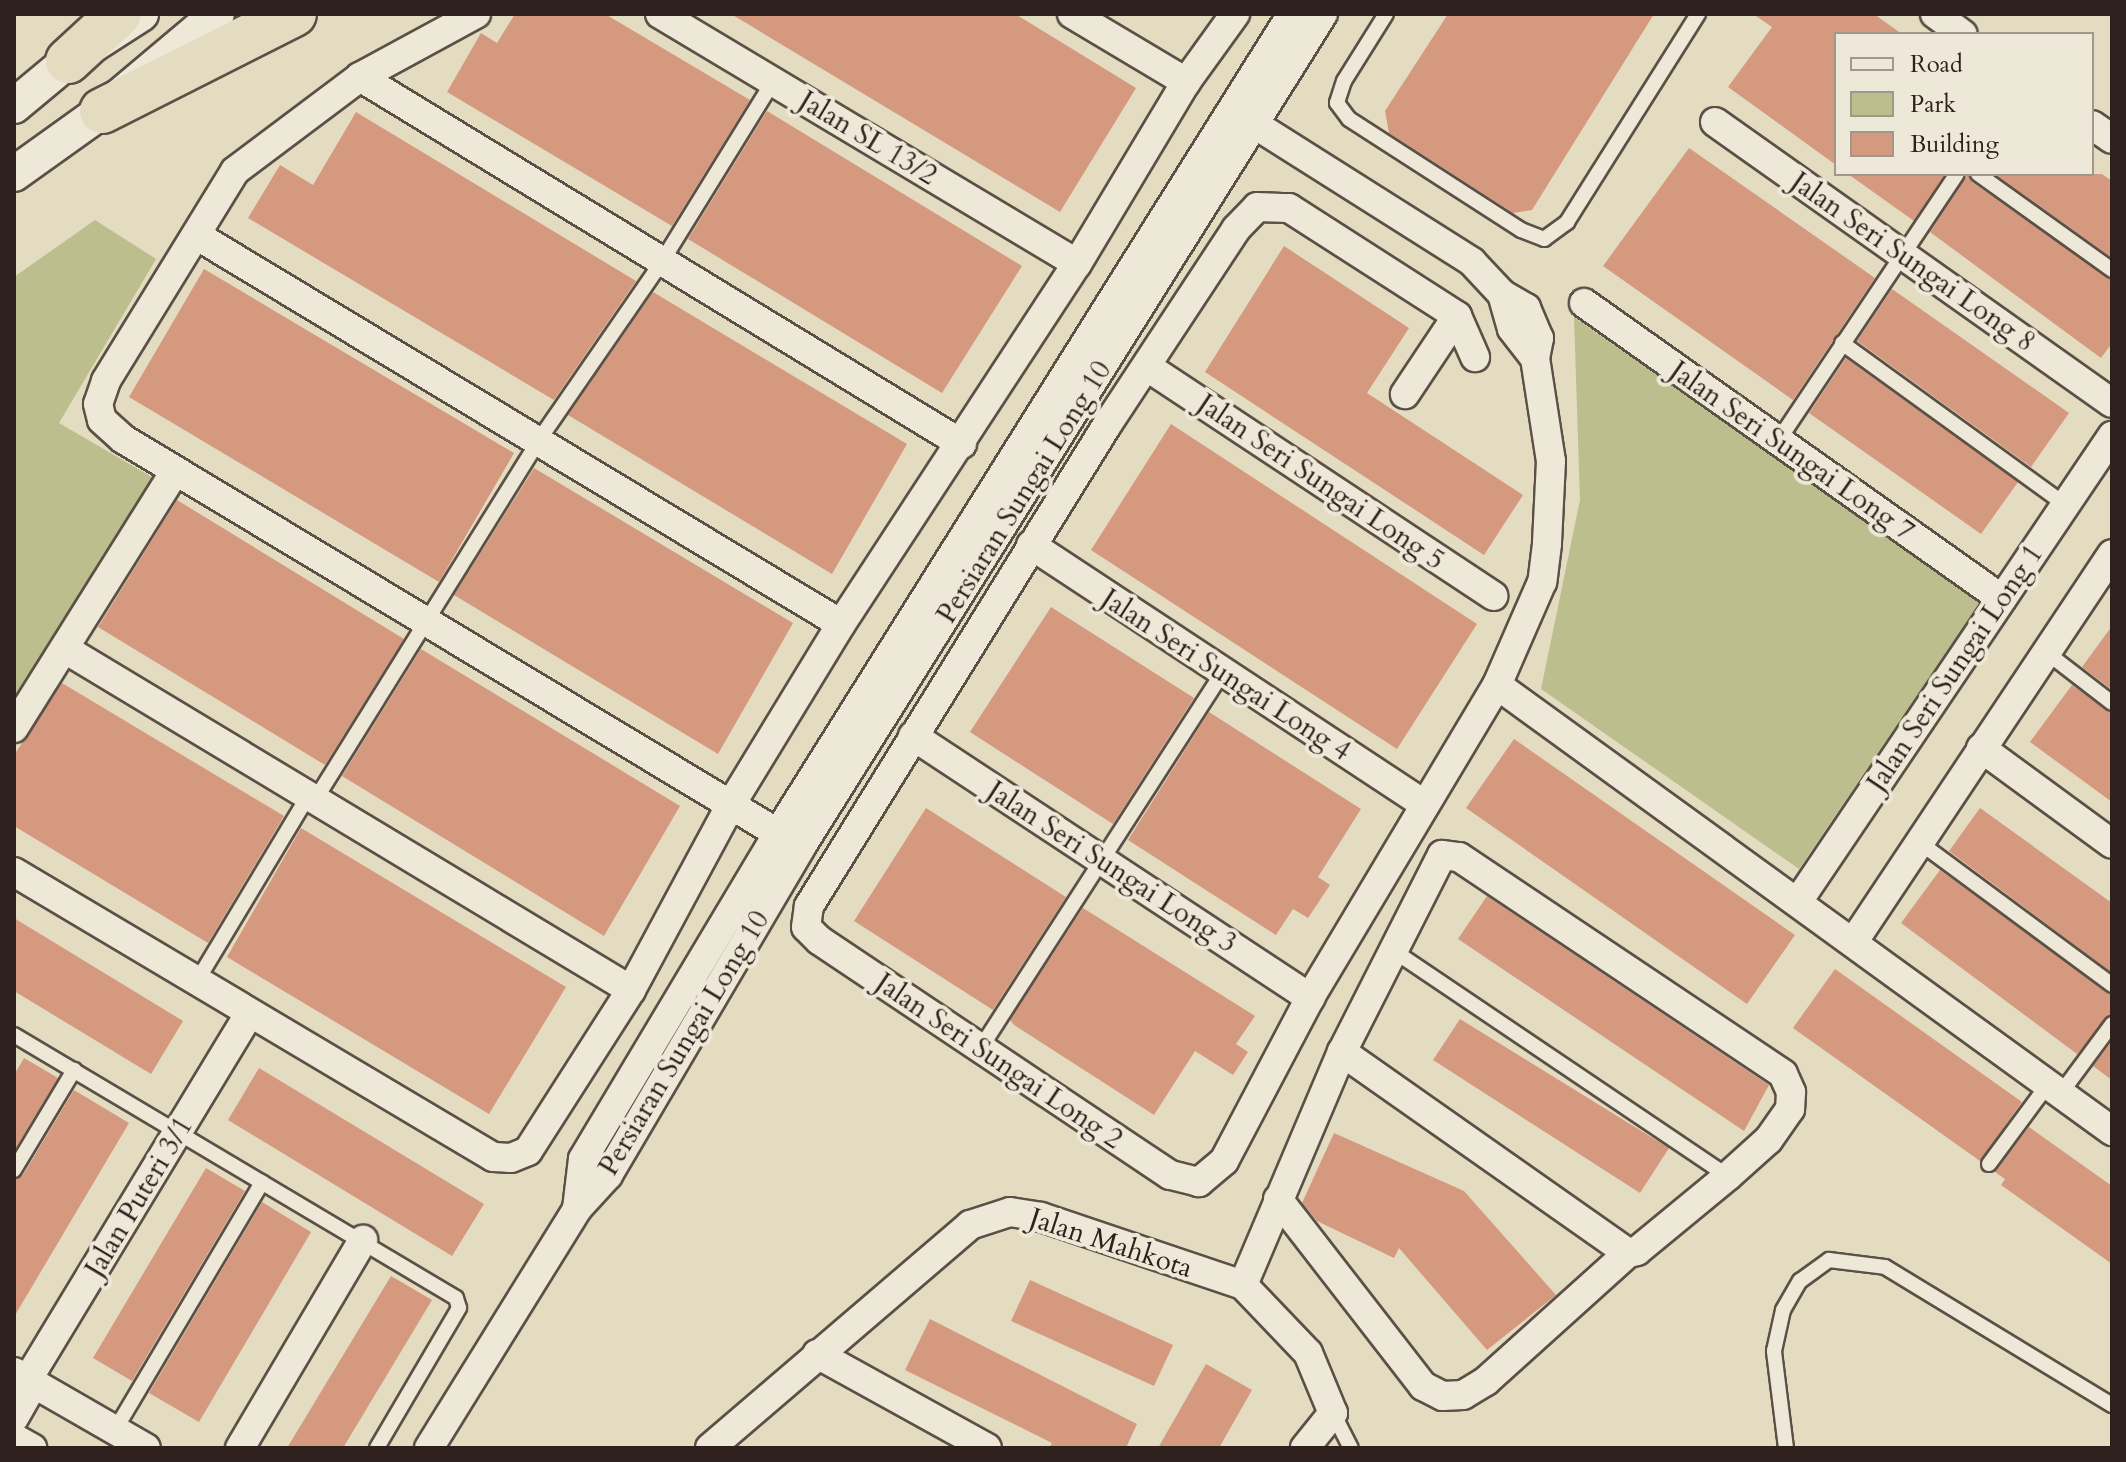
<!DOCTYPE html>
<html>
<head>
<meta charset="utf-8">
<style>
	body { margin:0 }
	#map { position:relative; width:2126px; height:1462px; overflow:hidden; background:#e3dcc1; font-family:Cardo,serif }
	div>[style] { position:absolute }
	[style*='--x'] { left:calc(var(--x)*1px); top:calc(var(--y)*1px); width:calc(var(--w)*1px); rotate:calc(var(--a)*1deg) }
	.green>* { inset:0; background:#bcbe8d }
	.building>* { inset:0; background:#d5997f }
	.roads { filter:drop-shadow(2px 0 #5b5046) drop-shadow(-2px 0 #5b5046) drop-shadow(0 2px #5b5046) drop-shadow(0 -2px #5b5046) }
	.service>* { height:14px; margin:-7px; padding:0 7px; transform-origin:7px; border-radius:7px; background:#ede8d7 }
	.minor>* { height:28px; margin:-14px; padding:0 14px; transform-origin:14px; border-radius:14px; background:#ede8d7 }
	.tertiary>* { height:34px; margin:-17px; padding:0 17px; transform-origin:17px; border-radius:17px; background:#ede8d7 }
	.motorway>* { height:44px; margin:-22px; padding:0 22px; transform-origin:22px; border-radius:22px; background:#e3dcc1 }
	span { translate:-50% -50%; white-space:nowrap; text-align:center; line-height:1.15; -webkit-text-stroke:8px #ede8d7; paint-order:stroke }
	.street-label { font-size:28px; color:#2e211d }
	.frame { position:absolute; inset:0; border:16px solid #2e211d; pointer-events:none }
	.legend { position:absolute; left:1834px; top:32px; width:260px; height:144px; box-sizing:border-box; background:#ede8d7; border:2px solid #a1988d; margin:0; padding:10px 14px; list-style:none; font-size:24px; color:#2e211d }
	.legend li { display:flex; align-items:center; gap:16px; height:40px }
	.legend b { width:40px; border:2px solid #a1988d }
</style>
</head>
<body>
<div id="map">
	<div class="green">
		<i style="clip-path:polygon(95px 220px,156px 259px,59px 423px,157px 480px,14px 713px,14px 277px)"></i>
		<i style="clip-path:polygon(1574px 317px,1980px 602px,1799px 869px,1541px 689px,1580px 500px)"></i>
	</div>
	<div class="building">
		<i style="clip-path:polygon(515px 14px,605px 14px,750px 100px,672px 226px,447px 92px,481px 33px,497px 43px)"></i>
		<i style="clip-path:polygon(731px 14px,1015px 14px,1136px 88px,1060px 212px)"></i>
		<i style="clip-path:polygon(1448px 14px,1654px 14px,1532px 210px,1513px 213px,1389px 133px,1385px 111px)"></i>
		<i style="clip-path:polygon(1753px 14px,1874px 14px,1902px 34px,1836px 34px,1836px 165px,1728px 87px,1772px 27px)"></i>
		<i style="clip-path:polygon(767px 111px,1022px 266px,942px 393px,688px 239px)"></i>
		<i style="clip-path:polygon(356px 112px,636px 281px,554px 400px,248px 218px,280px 165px,313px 185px)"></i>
		<i style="clip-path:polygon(1689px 148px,1875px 278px,1793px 400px,1603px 266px)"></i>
		<i style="clip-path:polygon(1848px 174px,1945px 174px,1914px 221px)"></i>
		<i style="clip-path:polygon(1968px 174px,1972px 182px,2112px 280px,2112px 343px,2101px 358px,1930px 232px)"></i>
		<i style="clip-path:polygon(1995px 174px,2102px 174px,2112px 181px,2112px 258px)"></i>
		<i style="clip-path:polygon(1284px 246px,1409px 328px,1367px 393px,1523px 495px,1484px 555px,1205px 372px)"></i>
		<i style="clip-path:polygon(204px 269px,514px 453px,439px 582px,129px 397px)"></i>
		<i style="clip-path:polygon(1892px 289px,2069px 413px,2031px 467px,1857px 341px)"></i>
		<i style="clip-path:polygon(653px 292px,907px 444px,832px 574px,568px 415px)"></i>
		<i style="clip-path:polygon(1846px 358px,2018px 482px,1981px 534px,1809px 413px)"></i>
		<i style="clip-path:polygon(1171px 424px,1477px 624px,1397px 749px,1091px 550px)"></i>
		<i style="clip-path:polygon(534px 468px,793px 623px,718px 754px,454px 595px)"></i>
		<i style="clip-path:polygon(177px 500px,404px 639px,325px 765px,98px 627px)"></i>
		<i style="clip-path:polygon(1051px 607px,1194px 698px,1113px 824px,970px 732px)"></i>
		<i style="clip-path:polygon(2112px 626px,2112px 690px,2082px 667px)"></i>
		<i style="clip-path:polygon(421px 649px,680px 806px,604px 936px,342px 776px)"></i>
		<i style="clip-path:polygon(62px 683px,284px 816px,208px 943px,14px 826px,14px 755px)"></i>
		<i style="clip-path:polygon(2072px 685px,2112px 713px,2112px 802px,2030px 742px)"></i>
		<i style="clip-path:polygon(1209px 712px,1361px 809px,1318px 877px,1330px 885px,1308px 918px,1293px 909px,1276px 935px,1128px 840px)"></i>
		<i style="clip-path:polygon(1514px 739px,1795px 935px,1747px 1004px,1466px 808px)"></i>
		<i style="clip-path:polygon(926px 808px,1066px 897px,993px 1010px,854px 921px)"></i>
		<i style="clip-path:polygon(1980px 808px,2112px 903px,2112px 973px,1949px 851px)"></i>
		<i style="clip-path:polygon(301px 828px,566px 987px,489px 1114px,227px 957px)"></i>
		<i style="clip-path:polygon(1940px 870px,2112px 995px,2112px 1014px,2077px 1054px,1901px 923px)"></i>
		<i style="clip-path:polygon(1487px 896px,1769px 1085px,1744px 1131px,1458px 939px)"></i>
		<i style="clip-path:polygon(1083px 908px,1255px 1016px,1236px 1044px,1248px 1052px,1233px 1075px,1195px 1051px,1154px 1115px,1014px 1025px,1010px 1020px)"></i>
		<i style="clip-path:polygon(14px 918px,183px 1021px,151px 1074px,14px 991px)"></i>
		<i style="clip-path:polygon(1835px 969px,2022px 1102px,1980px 1161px,1793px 1028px)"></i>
		<i style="clip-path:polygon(1460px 1019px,1669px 1148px,1640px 1193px,1433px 1060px)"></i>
		<i style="clip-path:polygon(2112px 1041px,2112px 1080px,2093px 1066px)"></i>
		<i style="clip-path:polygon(24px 1058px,58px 1078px,14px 1151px,14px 1075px)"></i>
		<i style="clip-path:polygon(259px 1068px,484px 1204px,452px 1256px,228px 1120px)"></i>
		<i style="clip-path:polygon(74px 1090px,129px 1123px,14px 1317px,14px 1180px,23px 1175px)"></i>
		<i style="clip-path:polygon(2029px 1127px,2112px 1186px,2112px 1264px,2001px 1185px,2005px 1179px,1995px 1172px)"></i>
		<i style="clip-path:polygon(1334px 1133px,1464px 1191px,1556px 1295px,1487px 1350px,1399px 1248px,1394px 1258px,1317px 1221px,1302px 1203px)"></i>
		<i style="clip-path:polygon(206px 1168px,245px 1191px,132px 1381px,93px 1358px)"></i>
		<i style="clip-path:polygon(262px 1202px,311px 1232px,199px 1422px,149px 1393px)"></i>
		<i style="clip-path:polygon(391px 1276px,432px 1300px,343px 1448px,287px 1448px)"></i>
		<i style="clip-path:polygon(1030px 1280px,1173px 1345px,1154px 1386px,1011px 1321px)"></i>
		<i style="clip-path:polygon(930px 1319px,1137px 1424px,1126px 1448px,1049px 1448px,1052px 1443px,905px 1370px)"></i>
		<i style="clip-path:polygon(1206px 1364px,1252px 1390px,1219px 1448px,1158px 1448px)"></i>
	</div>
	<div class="roads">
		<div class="service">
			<i style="--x:1386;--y:14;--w:79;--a:122.1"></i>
			<i style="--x:1344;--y:81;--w:23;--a:108"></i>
			<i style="--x:1337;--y:103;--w:20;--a:53"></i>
			<i style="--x:1349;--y:119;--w:205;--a:32.8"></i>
			<i style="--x:1521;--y:230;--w:25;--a:21"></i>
			<i style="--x:1544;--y:239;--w:29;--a:-36"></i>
			<i style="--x:1567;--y:222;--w:246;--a:-57.8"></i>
			<i style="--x:1978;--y:174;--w:165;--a:35.6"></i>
			<i style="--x:1842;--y:343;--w:276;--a:35.9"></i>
			<i style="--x:1778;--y:441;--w:321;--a:-56.2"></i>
			<i style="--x:2046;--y:652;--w:83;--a:37.7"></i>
			<i style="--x:315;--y:800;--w:424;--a:-58.1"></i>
			<i style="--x:539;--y:440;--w:215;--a:-55.4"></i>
			<i style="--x:661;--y:263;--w:213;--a:-58.3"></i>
			<i style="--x:1919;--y:842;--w:240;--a:36.5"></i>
			<i style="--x:1394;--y:951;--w:403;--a:34"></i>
			<i style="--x:197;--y:981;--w:216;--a:-59"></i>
			<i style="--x:14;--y:1035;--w:514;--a:30.75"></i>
			<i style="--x:456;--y:1298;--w:10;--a:73"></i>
			<i style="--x:459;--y:1308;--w:162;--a:120.4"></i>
			<i style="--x:980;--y:1049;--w:449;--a:-57.2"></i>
			<i style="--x:2061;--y:1093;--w:86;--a:-53.5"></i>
			<i style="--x:1989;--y:1164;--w:101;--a:-53.5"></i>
			<i style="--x:14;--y:1170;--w:117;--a:-59"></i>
			<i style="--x:1333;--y:1413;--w:39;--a:63"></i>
			<i style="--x:115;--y:1430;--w:288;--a:-59.3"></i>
			<i style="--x:1786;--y:1448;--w:98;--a:-97.1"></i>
			<i style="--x:1774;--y:1351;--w:42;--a:-77.6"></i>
			<i style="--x:1783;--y:1310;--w:34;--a:-60"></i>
			<i style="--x:1800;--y:1281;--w:36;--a:-36"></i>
			<i style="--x:1829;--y:1260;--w:56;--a:7.1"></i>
			<i style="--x:1885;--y:1267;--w:266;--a:31.3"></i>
		</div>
		<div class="minor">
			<i style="--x:476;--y:14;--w:132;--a:151.5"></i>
			<i style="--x:360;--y:77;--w:156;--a:143.1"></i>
			<i style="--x:235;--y:171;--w:246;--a:121.6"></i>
			<i style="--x:106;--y:381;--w:24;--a:109"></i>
			<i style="--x:98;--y:404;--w:16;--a:76"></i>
			<i style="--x:102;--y:420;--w:28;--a:42"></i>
			<i style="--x:123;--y:439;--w:783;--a:31.05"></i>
			<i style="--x:660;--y:14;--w:486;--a:30.9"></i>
			<i style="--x:1072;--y:14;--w:133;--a:30.8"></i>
			<i style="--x:1935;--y:14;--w:34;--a:36"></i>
			<i style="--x:360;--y:77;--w:705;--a:31.37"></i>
			<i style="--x:1232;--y:110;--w:284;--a:32.3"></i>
			<i style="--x:1472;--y:262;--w:44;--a:46.8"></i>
			<i style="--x:1502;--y:294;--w:28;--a:30"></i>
			<i style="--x:1526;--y:308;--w:33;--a:67"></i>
			<i style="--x:1539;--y:338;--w:20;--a:101"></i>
			<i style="--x:1535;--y:358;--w:104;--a:81.2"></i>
			<i style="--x:1551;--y:461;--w:83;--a:92.8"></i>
			<i style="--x:1547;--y:544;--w:38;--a:97"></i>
			<i style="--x:1542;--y:582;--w:112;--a:113.6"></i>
			<i style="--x:1497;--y:685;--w:365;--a:120.9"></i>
			<i style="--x:1310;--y:998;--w:184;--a:117.8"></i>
			<i style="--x:1224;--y:1161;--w:33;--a:140"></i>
			<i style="--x:1199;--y:1182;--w:30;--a:-166"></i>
			<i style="--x:1170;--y:1175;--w:422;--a:-146.2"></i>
			<i style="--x:819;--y:940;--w:18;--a:-135"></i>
			<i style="--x:806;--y:927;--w:21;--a:-82"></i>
			<i style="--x:809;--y:906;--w:566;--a:-58.22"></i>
			<i style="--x:1107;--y:425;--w:235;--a:-56.6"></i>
			<i style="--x:1236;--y:229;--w:30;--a:-46"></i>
			<i style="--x:1257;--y:207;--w:32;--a:2"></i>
			<i style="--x:1289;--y:208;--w:200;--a:32.7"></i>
			<i style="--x:1457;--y:316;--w:94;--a:123.7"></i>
			<i style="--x:1715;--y:122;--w:486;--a:35.3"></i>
			<i style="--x:2092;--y:125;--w:24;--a:35"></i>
			<i style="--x:196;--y:235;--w:753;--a:31.09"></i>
			<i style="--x:1502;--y:294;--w:36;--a:74"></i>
			<i style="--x:1512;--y:329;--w:37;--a:52"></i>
			<i style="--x:1584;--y:303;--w:512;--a:35.3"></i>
			<i style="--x:1457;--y:316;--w:45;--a:66.3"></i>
			<i style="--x:1149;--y:368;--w:413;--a:33.5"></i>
			<i style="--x:1031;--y:545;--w:468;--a:33.4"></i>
			<i style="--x:65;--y:649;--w:661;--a:31.07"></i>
			<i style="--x:1497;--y:685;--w:760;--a:35.95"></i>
			<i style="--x:14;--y:728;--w:303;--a:-57.9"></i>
			<i style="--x:913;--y:736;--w:476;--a:33.4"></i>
			<i style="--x:1981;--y:748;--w:162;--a:36.2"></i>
			<i style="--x:14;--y:872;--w:557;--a:30.75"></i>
			<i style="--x:493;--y:1157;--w:18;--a:3"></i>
			<i style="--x:511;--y:1158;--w:18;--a:-22"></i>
			<i style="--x:528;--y:1151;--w:191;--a:-57.4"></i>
			<i style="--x:631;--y:990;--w:209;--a:-61.7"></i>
			<i style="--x:730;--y:806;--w:213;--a:-58.6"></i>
			<i style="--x:841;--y:624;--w:430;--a:-56.8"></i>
			<i style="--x:1077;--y:264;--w:212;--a:-59.1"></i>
			<i style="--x:1186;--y:82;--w:84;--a:-54.2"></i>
			<i style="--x:1799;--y:900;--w:560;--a:-56"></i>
			<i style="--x:1854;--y:941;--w:465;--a:-56.3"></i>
			<i style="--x:1278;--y:1199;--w:237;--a:52.2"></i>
			<i style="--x:1423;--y:1386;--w:22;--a:27"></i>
			<i style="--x:1443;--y:1396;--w:20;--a:-3"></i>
			<i style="--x:1463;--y:1395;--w:27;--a:-31"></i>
			<i style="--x:1486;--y:1381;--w:191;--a:-42"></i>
			<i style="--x:577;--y:1209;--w:50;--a:-83.2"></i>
			<i style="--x:583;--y:1159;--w:380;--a:-59.1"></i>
			<i style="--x:778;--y:833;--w:967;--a:-57.89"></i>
			<i style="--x:1243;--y:1285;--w:253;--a:-67"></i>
			<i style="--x:1342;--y:1052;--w:221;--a:-63.1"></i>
			<i style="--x:1442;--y:855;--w:17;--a:7"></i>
			<i style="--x:1459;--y:857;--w:390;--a:33.8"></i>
			<i style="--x:1783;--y:1074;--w:20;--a:66"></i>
			<i style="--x:1791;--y:1092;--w:17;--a:93"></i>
			<i style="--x:1790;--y:1109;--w:38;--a:125"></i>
			<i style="--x:1768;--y:1140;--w:54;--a:138"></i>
			<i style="--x:1728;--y:1176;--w:118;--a:140.5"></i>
			<i style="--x:1637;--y:1251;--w:9;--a:167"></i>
			<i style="--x:1628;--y:1253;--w:350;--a:-144.9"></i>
			<i style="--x:817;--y:1354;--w:194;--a:28.9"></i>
			<i style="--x:14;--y:1372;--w:152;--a:29.9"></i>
			<i style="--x:28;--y:1379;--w:428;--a:-58.8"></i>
			<i style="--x:14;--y:1418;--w:40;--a:-60.3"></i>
			<i style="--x:14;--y:1438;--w:21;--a:29"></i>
			<i style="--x:240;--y:1448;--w:242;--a:-59.4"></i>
			<i style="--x:429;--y:1448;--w:281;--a:-58.2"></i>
			<i style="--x:577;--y:1209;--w:46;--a:-47.6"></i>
			<i style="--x:608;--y:1175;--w:381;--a:-59.5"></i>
			<i style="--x:801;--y:847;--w:983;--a:-57.93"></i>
			<i style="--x:710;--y:1448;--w:343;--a:-40.6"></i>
			<i style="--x:970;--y:1225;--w:42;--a:-18"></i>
			<i style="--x:1010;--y:1212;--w:31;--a:9"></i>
			<i style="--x:1041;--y:1217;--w:213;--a:18.6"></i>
			<i style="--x:1243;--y:1285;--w:94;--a:46.3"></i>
			<i style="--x:1308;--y:1353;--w:65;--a:67.4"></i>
			<i style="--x:1333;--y:1413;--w:45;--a:128.7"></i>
		</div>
		<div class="tertiary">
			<i style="--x:14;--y:106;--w:70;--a:-39.8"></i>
			<i style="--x:68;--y:61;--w:87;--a:-32.8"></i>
			<i style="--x:14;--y:174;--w:108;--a:-35.6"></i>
			<i style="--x:102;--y:111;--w:150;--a:-40.1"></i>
		</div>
		<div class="motorway">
			<i style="--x:68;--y:61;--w:69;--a:-42.7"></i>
			<i style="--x:102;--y:111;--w:215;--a:-26.8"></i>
		</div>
	</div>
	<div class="street-label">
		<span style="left:868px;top:138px;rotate:31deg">Jalan SL 13/2</span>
		<span style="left:1913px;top:262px;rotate:35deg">Jalan Seri Sungai Long 8</span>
		<span style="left:1792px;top:451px;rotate:35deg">Jalan Seri Sungai Long 7</span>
		<span style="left:1321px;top:482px;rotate:34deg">Jalan Seri Sungai Long 5</span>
		<span style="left:1024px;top:492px;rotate:-58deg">Persiaran Sungai Long 10</span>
		<span style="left:1955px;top:668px;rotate:-56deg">Jalan Seri Sungai Long 1</span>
		<span style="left:1226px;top:675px;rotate:33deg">Jalan Seri Sungai Long 4</span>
		<span style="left:1112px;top:867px;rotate:33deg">Jalan Seri Sungai Long 3</span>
		<span style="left:684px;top:1043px;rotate:-59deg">Persiaran Sungai Long 10</span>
		<span style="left:999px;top:1061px;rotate:34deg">Jalan Seri Sungai Long 2</span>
		<span style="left:139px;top:1197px;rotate:-59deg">Jalan Puteri 3/1</span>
		<span style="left:1111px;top:1243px;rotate:18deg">Jalan Mahkota</span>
	</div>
	<div class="frame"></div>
	<ul class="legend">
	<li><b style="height:10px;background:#ede8d7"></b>Road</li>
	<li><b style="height:22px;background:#bcbe8d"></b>Park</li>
	<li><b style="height:22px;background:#d5997f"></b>Building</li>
	</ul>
</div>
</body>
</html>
